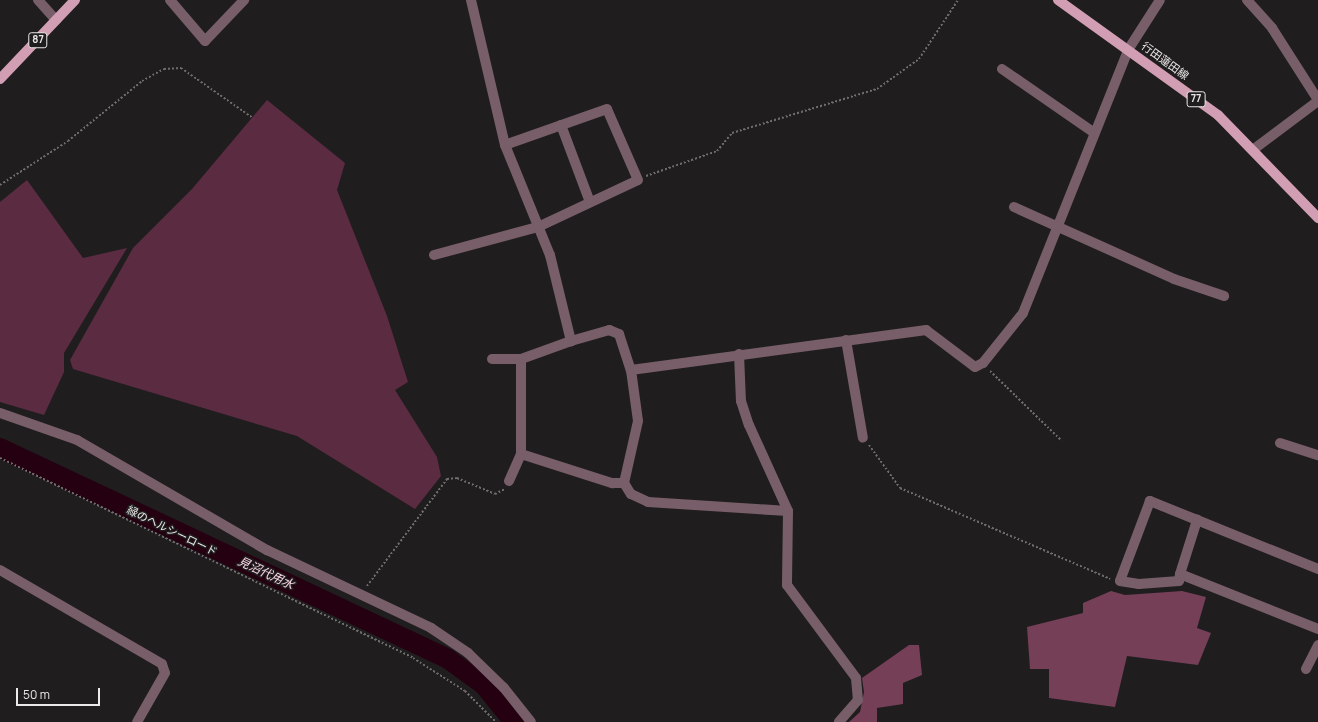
<!DOCTYPE html>
<html>
<head>
<meta charset="utf-8">
<style>
	body { margin:0 }
	#map { position:relative; width:1318px; height:722px; overflow:hidden; background:#201d1e; font-family:Manrope,"Noto Sans JP",sans-serif }
	div>[style] { position:absolute }
	[style*='--x'] { left:calc(var(--x)*1px); top:calc(var(--y)*1px); width:calc(var(--w)*1px); rotate:calc(var(--a)*1deg) }
	.green>* { inset:0; background:#5b2b42 }
	.forest>* { inset:0; background:#743f57 }
	.river>* { height:20px; margin:-10px; padding:0 10px; transform-origin:10px; border-radius:10px; background:#240011 }
	.path>* { height:2px; margin-top:-1px; transform-origin:0; background:repeating-linear-gradient(90deg,#6e6c6d 0 2px,transparent 0 4px) }
	.minor>* { height:10px; margin:-5px; padding:0 5px; transform-origin:5px; border-radius:5px; background:#775e68 }
	.major>* { height:10px; margin:-5px; padding:0 5px; transform-origin:5px; border-radius:5px; background:#d29eb4 }
	span { translate:-50% -50%; white-space:nowrap; text-align:center; line-height:1.15; -webkit-text-stroke:3px #201d1e; paint-order:stroke }
	.shield-label span { padding:1px 3px; background:#201d1e; border:1px solid; border-radius:3px; -webkit-text-stroke-width:0 }
	.shield-label { font-size:10px; color:#ebe9ea; font-weight:700 }
	.street-label { font-size:11px; color:#ebe9ea }
	.water-label { font-size:12px; color:#fcd8e7; font-style:italic }
	.scale { position:absolute; left:16px; top:688px; width:84px; height:18px; box-sizing:border-box; border:2px solid #ebe9ea; border-top:0; padding-left:5px; font-size:12px; line-height:14px; white-space:nowrap; color:#ebe9ea; -webkit-text-stroke:3px #201d1e; paint-order:stroke }
</style>
</head>
<body>
<div id="map">
	<div class="green">
		<i style="clip-path:polygon(267px 100px,345px 163px,337px 190px,387px 316px,408px 382px,395px 390px,437px 457px,441px 476px,415px 509px,297px 436px,73px 369px,70px 360px,133px 248px,192px 189px)"></i>
		<i style="clip-path:polygon(27px 180px,83px 258px,127px 248px,64px 353px,64px 372px,44px 415px,0 402px,0 202px)"></i>
	</div>
	<div class="forest">
		<i style="clip-path:polygon(1111px 591px,1125px 595px,1182px 591px,1206px 597px,1197px 628px,1211px 633px,1198px 665px,1127px 656px,1115px 707px,1049px 698px,1049px 669px,1030px 669px,1027px 627px,1083px 613px,1083px 603px)"></i>
		<i style="clip-path:polygon(909px 645px,919px 645px,922px 675px,903px 683px,903px 704px,877px 708px,877px 722px,849px 722px,860px 712px,864px 692px,862px 678px)"></i>
	</div>
	<div class="river">
		<i style="--x:0;--y:448;--w:495;--a:25.2"></i>
		<i style="--x:448;--y:659;--w:44;--a:35.8"></i>
		<i style="--x:484;--y:685;--w:48;--a:51"></i>
	</div>
	<div class="path">
		<i style="--x:646;--y:176;--w:75;--a:-19.4"></i>
		<i style="--x:717;--y:151;--w:23;--a:-50"></i>
		<i style="--x:732;--y:133;--w:152;--a:-16.9"></i>
		<i style="--x:877;--y:89;--w:52;--a:-35.5"></i>
		<i style="--x:919;--y:59;--w:71;--a:-56.5"></i>
		<i style="--x:0;--y:185;--w:81;--a:-32.9"></i>
		<i style="--x:68;--y:141;--w:95;--a:-39"></i>
		<i style="--x:142;--y:81;--w:25;--a:-29"></i>
		<i style="--x:164;--y:69;--w:17;--a:-3"></i>
		<i style="--x:181;--y:68;--w:88;--a:34.8"></i>
		<i style="--x:990;--y:371;--w:100;--a:44.2"></i>
		<i style="--x:869;--y:445;--w:53;--a:54.2"></i>
		<i style="--x:900;--y:488;--w:229;--a:23.4"></i>
		<i style="--x:0;--y:458;--w:459;--a:25.8"></i>
		<i style="--x:413;--y:658;--w:62;--a:32.4"></i>
		<i style="--x:465;--y:691;--w:44;--a:45"></i>
		<i style="--x:367;--y:586;--w:134;--a:-53.2"></i>
		<i style="--x:447;--y:479;--w:10;--a:-6"></i>
		<i style="--x:457;--y:478;--w:41;--a:22.8"></i>
		<i style="--x:495;--y:494;--w:11;--a:-27"></i>
	</div>
	<div class="minor">
		<i style="--x:38;--y:0;--w:27;--a:48"></i>
		<i style="--x:170;--y:0;--w:54;--a:49.5"></i>
		<i style="--x:205;--y:41;--w:57;--a:-46.4"></i>
		<i style="--x:471;--y:0;--w:149;--a:76.8"></i>
		<i style="--x:505;--y:145;--w:119;--a:67.8"></i>
		<i style="--x:550;--y:255;--w:89;--a:76.3"></i>
		<i style="--x:571;--y:341;--w:40;--a:-16"></i>
		<i style="--x:609;--y:330;--w:11;--a:22"></i>
		<i style="--x:619;--y:334;--w:38;--a:72"></i>
		<i style="--x:631;--y:370;--w:51;--a:82.2"></i>
		<i style="--x:638;--y:421;--w:64;--a:102.7"></i>
		<i style="--x:1247;--y:0;--w:38;--a:48"></i>
		<i style="--x:1272;--y:28;--w:85;--a:57.4"></i>
		<i style="--x:1002;--y:69;--w:111;--a:34.7"></i>
		<i style="--x:561;--y:125;--w:82;--a:69.4"></i>
		<i style="--x:1254;--y:149;--w:80;--a:-36.9"></i>
		<i style="--x:1014;--y:207;--w:175;--a:24.2"></i>
		<i style="--x:1174;--y:279;--w:53;--a:18.8"></i>
		<i style="--x:434;--y:255;--w:108;--a:-15.1"></i>
		<i style="--x:538;--y:227;--w:110;--a:-25.2"></i>
		<i style="--x:638;--y:180;--w:77;--a:-113.6"></i>
		<i style="--x:607;--y:109;--w:108;--a:160.6"></i>
		<i style="--x:846;--y:340;--w:99;--a:80.2"></i>
		<i style="--x:571;--y:341;--w:53;--a:160.2"></i>
		<i style="--x:521;--y:359;--w:95;--a:90"></i>
		<i style="--x:521;--y:454;--w:96;--a:17.7"></i>
		<i style="--x:612;--y:483;--w:12;--a:0"></i>
		<i style="--x:624;--y:483;--w:13;--a:58"></i>
		<i style="--x:631;--y:494;--w:19;--a:25"></i>
		<i style="--x:648;--y:502;--w:140;--a:3.7"></i>
		<i style="--x:739;--y:354;--w:47;--a:87.6"></i>
		<i style="--x:741;--y:401;--w:25;--a:72"></i>
		<i style="--x:749;--y:425;--w:94;--a:65.6"></i>
		<i style="--x:788;--y:511;--w:74;--a:90.8"></i>
		<i style="--x:787;--y:585;--w:116;--a:53.4"></i>
		<i style="--x:856;--y:678;--w:22;--a:85"></i>
		<i style="--x:858;--y:700;--w:29;--a:131"></i>
		<i style="--x:492;--y:359;--w:29;--a:0"></i>
		<i style="--x:631;--y:370;--w:298;--a:-7.7"></i>
		<i style="--x:926;--y:330;--w:61;--a:37.1"></i>
		<i style="--x:975;--y:367;--w:9;--a:-27"></i>
		<i style="--x:983;--y:363;--w:64;--a:-51.3"></i>
		<i style="--x:1023;--y:313;--w:283;--a:-68.2"></i>
		<i style="--x:1128;--y:50;--w:59;--a:-57.4"></i>
		<i style="--x:0;--y:413;--w:82;--a:19.3"></i>
		<i style="--x:77;--y:440;--w:220;--a:30.1"></i>
		<i style="--x:267;--y:550;--w:182;--a:25.4"></i>
		<i style="--x:431;--y:628;--w:45;--a:34"></i>
		<i style="--x:468;--y:653;--w:50;--a:44.2"></i>
		<i style="--x:504;--y:688;--w:43;--a:51.5"></i>
		<i style="--x:1280;--y:443;--w:40;--a:18"></i>
		<i style="--x:509;--y:481;--w:30;--a:-66"></i>
		<i style="--x:1197;--y:520;--w:51;--a:-158"></i>
		<i style="--x:1150;--y:501;--w:85;--a:110.6"></i>
		<i style="--x:1120;--y:581;--w:19;--a:9"></i>
		<i style="--x:1139;--y:584;--w:40;--a:-4.3"></i>
		<i style="--x:1179;--y:581;--w:7;--a:-82"></i>
		<i style="--x:1180;--y:574;--w:149;--a:21.7"></i>
		<i style="--x:0;--y:570;--w:187;--a:30.1"></i>
		<i style="--x:162;--y:664;--w:9;--a:72"></i>
		<i style="--x:165;--y:673;--w:56;--a:119.7"></i>
		<i style="--x:1180;--y:574;--w:57;--a:-72.5"></i>
		<i style="--x:1197;--y:520;--w:131;--a:22"></i>
		<i style="--x:1306;--y:669;--w:27;--a:-63"></i>
	</div>
	<div class="major">
		<i style="--x:1058;--y:0;--w:197;--a:35.7"></i>
		<i style="--x:1218;--y:115;--w:144;--a:45.8"></i>
		<i style="--x:0;--y:79;--w:109;--a:-46.5"></i>
	</div>
	<div class="shield-label">
		<span style="left:38px;top:40px">87</span>
		<span style="left:1196px;top:99px">77</span>
	</div>
	<div class="street-label">
		<span style="left:1165px;top:61px;rotate:36deg">行田蓮田線</span>
		<span style="left:172px;top:531px;rotate:26deg">緑のヘルシーロード</span>
	</div>
	<div class="water-label">
		<span style="left:266px;top:573px;rotate:25deg">見沼代用水</span>
	</div>
	<div class="scale">50 m</div>
</div>
</body>
</html>
